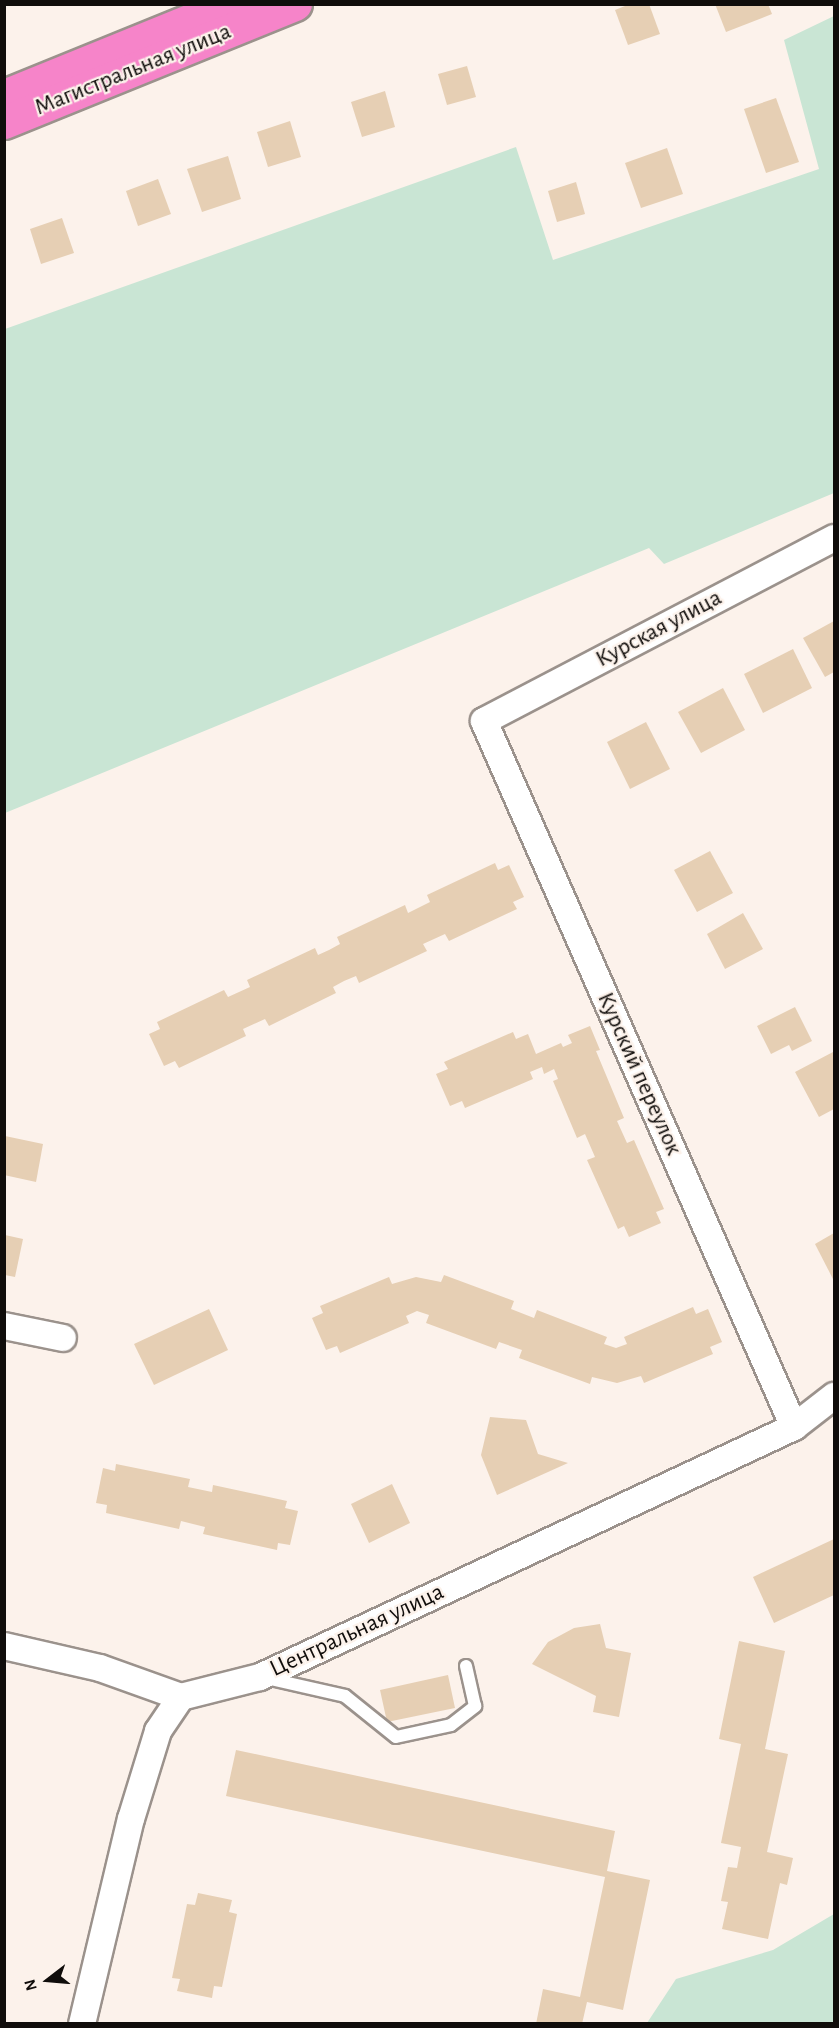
<!DOCTYPE html>
<html>
<head>
<meta charset="utf-8">
<style>
	body { margin:0 }
	#map { position:relative; width:839px; height:2028px; overflow:hidden; background:#fcf2eb; font-family:"Alegreya Sans",sans-serif }
	div>[style] { position:absolute }
	[style*='--x'] { left:calc(var(--x)*1px); top:calc(var(--y)*1px); width:calc(var(--w)*1px); rotate:calc(var(--a)*1deg) }
	.green>* { inset:0; background:#c9e5d4 }
	.building>* { inset:0; background:#e6cfb4 }
	.roads { filter:drop-shadow(2px 0 #9b928c) drop-shadow(-2px 0 #9b928c) drop-shadow(0 2px #9b928c) drop-shadow(0 -2px #9b928c) }
	.lane>* { height:12px; margin:-6px; padding:0 6px; transform-origin:6px; border-radius:6px; background:#fff }
	.street>* { height:26px; margin:-13px; padding:0 13px; transform-origin:13px; border-radius:13px; background:#fff }
	.highway>* { height:33px; margin:-16.5px; padding:0 16.5px; transform-origin:16.5px; border-radius:16.5px; background:#f684c9 }
	span { translate:-50% -50%; white-space:nowrap; text-align:center; line-height:1.15; -webkit-text-stroke:4.5px #fcf2eb; paint-order:stroke }
	.street-label { font-size:24px; color:#100d0b }
	.frame { position:absolute; inset:0; border:6px solid #100d0b; pointer-events:none }
	.north { position:absolute; left:18px; top:1950px; width:60px; height:60px; -webkit-text-stroke:4px #fcf2eb; paint-order:stroke; rotate:254deg; font-size:16px; font-weight:700; line-height:24px; text-align:center; color:#100d0b }
	.north::after { content:''; display:block; margin:auto; width:21px; height:27px; background:#100d0b; clip-path:polygon(50% 0,100% 100%,50% 72%,0 100%) }
</style>
</head>
<body>
<div id="map">
	<div class="green">
		<i style="clip-path:polygon(834px 16px,834px 493px,664px 564px,649px 548px,5px 813px,5px 329px,516px 147px,553px 260px,819px 169px,784px 40px)"></i>
		<i style="clip-path:polygon(834px 1914px,834px 2023px,647px 2023px,676px 1979px,773px 1950px)"></i>
	</div>
	<div class="building">
		<i style="clip-path:polygon(630px 4px,649px 4px,660px 34px,628px 45px,615px 10px)"></i>
		<i style="clip-path:polygon(715px 4px,768px 4px,772px 14px,726px 32px)"></i>
		<i style="clip-path:polygon(467px 66px,476px 97px,447px 105px,438px 74px)"></i>
		<i style="clip-path:polygon(385px 91px,395px 127px,362px 137px,351px 102px)"></i>
		<i style="clip-path:polygon(776px 98px,799px 162px,766px 173px,744px 109px)"></i>
		<i style="clip-path:polygon(290px 121px,301px 157px,268px 167px,257px 132px)"></i>
		<i style="clip-path:polygon(667px 148px,683px 194px,641px 208px,625px 163px)"></i>
		<i style="clip-path:polygon(228px 156px,241px 199px,202px 212px,187px 169px)"></i>
		<i style="clip-path:polygon(158px 179px,171px 214px,138px 226px,126px 191px)"></i>
		<i style="clip-path:polygon(576px 182px,585px 214px,557px 222px,548px 191px)"></i>
		<i style="clip-path:polygon(62px 218px,74px 253px,41px 264px,30px 229px)"></i>
		<i style="clip-path:polygon(834px 621px,834px 672px,825px 677px,803px 638px)"></i>
		<i style="clip-path:polygon(793px 649px,812px 688px,763px 713px,744px 674px)"></i>
		<i style="clip-path:polygon(723px 688px,745px 730px,701px 753px,678px 712px)"></i>
		<i style="clip-path:polygon(646px 722px,670px 769px,630px 789px,607px 742px)"></i>
		<i style="clip-path:polygon(710px 851px,733px 893px,697px 912px,674px 870px)"></i>
		<i style="clip-path:polygon(495px 863px,498px 870px,509px 865px,524px 897px,513px 902px,517px 909px,449px 941px,445px 934px,423px 944px,427px 951px,359px 983px,356px 976px,344px 981px,333px 987px,336px 993px,269px 1026px,265px 1019px,243px 1029px,246px 1036px,179px 1068px,175px 1061px,164px 1066px,149px 1034px,160px 1029px,157px 1022px,224px 990px,228px 997px,250px 987px,247px 980px,315px 948px,318px 955px,329px 950px,340px 944px,337px 937px,405px 905px,408px 913px,430px 902px,427px 895px)"></i>
		<i style="clip-path:polygon(743px 913px,763px 949px,725px 969px,707px 934px)"></i>
		<i style="clip-path:polygon(795px 1007px,812px 1041px,792px 1051px,789px 1045px,771px 1054px,757px 1026px)"></i>
		<i style="clip-path:polygon(590px 1026px,600px 1050px,596px 1051px,624px 1118px,617px 1121px,627px 1143px,634px 1140px,664px 1209px,656px 1212px,661px 1223px,629px 1237px,624px 1226px,618px 1229px,587px 1160px,595px 1157px,585px 1134px,577px 1138px,553px 1081px,558px 1079px,554px 1069px,544px 1074px,542px 1067px,530px 1072px,533px 1079px,465px 1108px,462px 1101px,450px 1106px,436px 1074px,448px 1069px,444px 1062px,513px 1032px,516px 1039px,528px 1034px,536px 1054px,561px 1043px,563px 1047px,572px 1043px,568px 1035px)"></i>
		<i style="clip-path:polygon(833px 1052px,834px 1109px,819px 1117px,795px 1072px)"></i>
		<i style="clip-path:polygon(5px 1136px,43px 1144px,36px 1182px,4px 1175px)"></i>
		<i style="clip-path:polygon(834px 1233px,834px 1281px,815px 1244px)"></i>
		<i style="clip-path:polygon(5px 1235px,23px 1239px,15px 1277px,5px 1275px)"></i>
		<i style="clip-path:polygon(444px 1275px,514px 1301px,511px 1309px,534px 1318px,537px 1310px,607px 1337px,604px 1344px,616px 1348px,627px 1344px,624px 1337px,693px 1307px,696px 1314px,708px 1309px,722px 1342px,710px 1347px,713px 1354px,644px 1383px,641px 1376px,617px 1383px,592px 1377px,590px 1384px,519px 1358px,522px 1350px,499px 1342px,496px 1349px,426px 1323px,429px 1315px,417px 1311px,406px 1316px,409px 1323px,340px 1353px,337px 1346px,326px 1350px,312px 1318px,323px 1313px,320px 1306px,389px 1277px,392px 1284px,416px 1277px,441px 1282px)"></i>
		<i style="clip-path:polygon(209px 1309px,228px 1350px,154px 1385px,134px 1344px)"></i>
		<i style="clip-path:polygon(490px 1417px,526px 1420px,538px 1454px,568px 1463px,497px 1495px,481px 1455px)"></i>
		<i style="clip-path:polygon(116px 1464px,190px 1479px,188px 1487px,212px 1492px,213px 1485px,287px 1501px,285px 1508px,298px 1511px,290px 1545px,278px 1543px,277px 1550px,203px 1534px,205px 1527px,181px 1521px,179px 1529px,106px 1513px,107px 1505px,96px 1503px,103px 1468px,115px 1471px)"></i>
		<i style="clip-path:polygon(392px 1484px,410px 1523px,369px 1543px,351px 1504px)"></i>
		<i style="clip-path:polygon(834px 1539px,834px 1595px,774px 1623px,753px 1577px)"></i>
		<i style="clip-path:polygon(600px 1624px,606px 1648px,631px 1653px,619px 1717px,593px 1712px,596px 1696px,532px 1664px,548px 1642px,574px 1628px)"></i>
		<i style="clip-path:polygon(739px 1641px,785px 1651px,765px 1749px,788px 1754px,767px 1852px,793px 1858px,787px 1885px,780px 1883px,768px 1939px,722px 1929px,728px 1902px,721px 1901px,728px 1867px,737px 1868px,741px 1847px,721px 1843px,741px 1744px,719px 1739px)"></i>
		<i style="clip-path:polygon(448px 1675px,455px 1708px,387px 1722px,380px 1690px)"></i>
		<i style="clip-path:polygon(236px 1750px,615px 1831px,607px 1871px,650px 1880px,623px 2010px,587px 2002px,582px 2024px,536px 2024px,543px 1989px,580px 1997px,605px 1877px,226px 1796px)"></i>
		<i style="clip-path:polygon(198px 1893px,232px 1900px,229px 1912px,237px 1914px,222px 1987px,214px 1986px,212px 1998px,177px 1991px,180px 1979px,172px 1978px,187px 1904px,195px 1905px)"></i>
	</div>
	<div class="roads">
		<div class="lane">
			<i style="--x:266;--y:1678;--w:81;--a:12.8"></i>
			<i style="--x:345;--y:1696;--w:65;--a:38.8"></i>
			<i style="--x:396;--y:1737;--w:56;--a:-12.3"></i>
			<i style="--x:451;--y:1725;--w:31;--a:-38"></i>
			<i style="--x:475;--y:1706;--w:41;--a:-102.7"></i>
		</div>
		<div class="street">
			<i style="--x:4;--y:1326;--w:60;--a:11.5"></i>
			<i style="--x:794;--y:1427;--w:771;--a:-113.71"></i>
			<i style="--x:484;--y:721;--w:395;--a:-27.6"></i>
			<i style="--x:4;--y:1646;--w:98;--a:12.9"></i>
			<i style="--x:100;--y:1668;--w:86;--a:19.7"></i>
			<i style="--x:82;--y:2024;--w:211;--a:-76.6"></i>
			<i style="--x:131;--y:1819;--w:92;--a:-72.9"></i>
			<i style="--x:158;--y:1731;--w:41;--a:-55.9"></i>
			<i style="--x:181;--y:1697;--w:81;--a:-14.2"></i>
			<i style="--x:260;--y:1677;--w:590;--a:-25.09"></i>
			<i style="--x:794;--y:1427;--w:51;--a:-37.8"></i>
		</div>
		<div class="highway">
			<i style="--x:4;--y:96;--w:245;--a:-22.1"></i>
			<i style="--x:4;--y:122;--w:314;--a:-22.1"></i>
		</div>
	</div>
	<div class="street-label">
		<span style="left:133px;top:70px;rotate:-22deg">Магистральная улица</span>
		<span style="left:659px;top:629px;rotate:-28deg">Курская улица</span>
		<span style="left:639px;top:1074px;rotate:66deg">Курский переулок</span>
		<span style="left:357px;top:1631px;rotate:-25deg">Центральная улица</span>
	</div>
	<div class="frame"></div>
	<div class="north">N</div>
</div>
</body>
</html>
